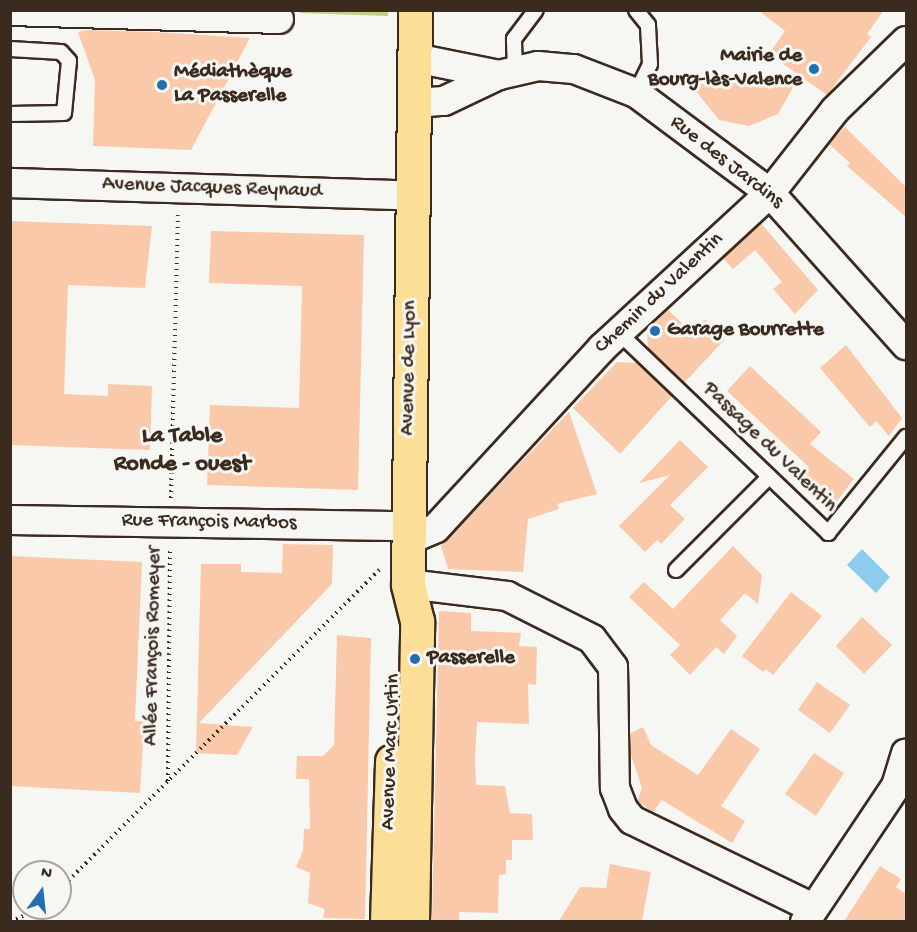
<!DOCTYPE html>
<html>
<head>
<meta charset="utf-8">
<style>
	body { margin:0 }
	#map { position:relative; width:917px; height:932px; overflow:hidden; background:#f6f6f2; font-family:"Gochi Hand",sans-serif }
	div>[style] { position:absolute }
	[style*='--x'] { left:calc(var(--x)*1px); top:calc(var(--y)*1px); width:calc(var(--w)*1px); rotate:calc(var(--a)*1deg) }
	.green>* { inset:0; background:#bdd288 }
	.water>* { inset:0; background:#8ccded }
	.building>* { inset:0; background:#fac9aa }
	.path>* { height:4px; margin-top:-2px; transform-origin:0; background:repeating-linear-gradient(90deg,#3b2a1e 0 1.5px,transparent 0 6px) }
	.roads { filter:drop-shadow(2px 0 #3b2a1e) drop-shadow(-2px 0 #3b2a1e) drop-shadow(0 2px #3b2a1e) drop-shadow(0 -2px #3b2a1e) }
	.lane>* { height:14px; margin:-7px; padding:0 7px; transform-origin:7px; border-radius:7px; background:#f6f6f2 }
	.street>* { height:28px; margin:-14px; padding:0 14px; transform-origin:14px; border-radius:14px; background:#f6f6f2 }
	.primary>* { height:33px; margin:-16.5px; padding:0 16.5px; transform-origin:16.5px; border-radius:16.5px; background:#fbdf96 }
	.dots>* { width:16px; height:16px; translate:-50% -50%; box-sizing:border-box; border:3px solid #f6f6f2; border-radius:50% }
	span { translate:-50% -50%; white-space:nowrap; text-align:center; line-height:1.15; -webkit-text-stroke:6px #f6f6f2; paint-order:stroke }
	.poi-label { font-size:21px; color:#3b2a1e; font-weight:700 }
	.right { translate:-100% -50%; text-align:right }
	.left { translate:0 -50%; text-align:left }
	.street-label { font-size:21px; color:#3b2a1e }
	.quarter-label { font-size:24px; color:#3b2a1e; font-weight:700 }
	.frame { position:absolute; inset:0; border:12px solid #3b2a1e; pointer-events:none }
	.north { position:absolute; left:12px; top:860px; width:60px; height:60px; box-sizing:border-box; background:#f6f6f2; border:2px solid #aba49d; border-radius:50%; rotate:15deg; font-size:16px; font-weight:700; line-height:24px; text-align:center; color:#3b2a1e }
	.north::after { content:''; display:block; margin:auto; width:21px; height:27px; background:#1f6fb2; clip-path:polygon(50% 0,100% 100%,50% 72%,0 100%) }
</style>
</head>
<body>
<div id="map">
	<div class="green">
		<i style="clip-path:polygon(301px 11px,388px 11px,388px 16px,300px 13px)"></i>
	</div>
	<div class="water">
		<i style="clip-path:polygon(862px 549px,890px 577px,876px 593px,847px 565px)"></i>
	</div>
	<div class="building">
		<i style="clip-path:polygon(758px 10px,884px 10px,867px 34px,871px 37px,827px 95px,769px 54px,785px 31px)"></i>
		<i style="clip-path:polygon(87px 30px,155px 32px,250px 38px,191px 150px,93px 146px,95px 80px,78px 32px)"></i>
		<i style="clip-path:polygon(800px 75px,778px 114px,749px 126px,719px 120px,691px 85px)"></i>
		<i style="clip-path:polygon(845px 127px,906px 187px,906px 217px,847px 166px,850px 163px,829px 144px)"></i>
		<i style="clip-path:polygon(11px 221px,152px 226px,145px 288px,68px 285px,64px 394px,108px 396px,108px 384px,152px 386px,150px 450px,10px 445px)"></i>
		<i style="clip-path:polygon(761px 223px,818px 290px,795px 314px,773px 289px,782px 282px,755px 250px,733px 269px,723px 258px)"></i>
		<i style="clip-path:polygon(211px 231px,364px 235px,358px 490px,207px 485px,210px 405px,299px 408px,302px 286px,209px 283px)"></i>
		<i style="clip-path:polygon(668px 310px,692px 333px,705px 319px,725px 339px,684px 383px,648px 349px,647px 331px)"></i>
		<i style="clip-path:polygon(846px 345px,902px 418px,889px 436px,876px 421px,870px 427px,820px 368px)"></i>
		<i style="clip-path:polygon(617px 362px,637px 363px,672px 396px,620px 454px,573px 408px)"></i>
		<i style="clip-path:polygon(750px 366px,821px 432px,810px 444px,854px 479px,834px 505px,800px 479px,809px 467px,727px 391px)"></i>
		<i style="clip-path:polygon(569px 412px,597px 494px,557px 504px,559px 509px,528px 519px,523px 572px,448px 569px,441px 546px)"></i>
		<i style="clip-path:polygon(680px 440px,708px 467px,670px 505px,685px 519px,661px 544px,657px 540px,645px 552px,619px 526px,670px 475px,639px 483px)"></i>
		<i style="clip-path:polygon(283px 544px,333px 545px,332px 584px,199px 723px,253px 727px,237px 755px,196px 753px,201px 564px,241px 564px,241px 572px,282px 573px)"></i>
		<i style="clip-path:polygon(733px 546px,762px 575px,758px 604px,745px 593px,720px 620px,737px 636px,724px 654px,716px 647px,690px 675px,670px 655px,680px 645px,629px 597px,644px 582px,673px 609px)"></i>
		<i style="clip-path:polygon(10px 556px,142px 562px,135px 721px,144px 721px,140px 793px,10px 786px)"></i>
		<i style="clip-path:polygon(791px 592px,822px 616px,773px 675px,766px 669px,763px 672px,742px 656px)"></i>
		<i style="clip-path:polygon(439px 611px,471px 613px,471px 631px,521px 633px,519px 646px,537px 647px,536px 685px,528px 684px,529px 724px,477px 722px,475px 758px,476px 785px,505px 786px,510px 813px,532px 814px,533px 840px,512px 840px,512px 860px,506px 860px,506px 874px,499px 875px,498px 913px,459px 912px,459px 921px,432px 921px)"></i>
		<i style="clip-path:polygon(862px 617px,892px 645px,864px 674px,836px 646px)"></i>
		<i style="clip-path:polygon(337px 635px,371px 638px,365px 919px,323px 918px,325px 909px,308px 903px,310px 873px,296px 867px,303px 851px,304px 829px,310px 829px,309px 779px,296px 779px,297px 756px,323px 756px,334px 745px)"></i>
		<i style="clip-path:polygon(817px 682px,850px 705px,830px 733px,798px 710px)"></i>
		<i style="clip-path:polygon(643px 727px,651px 745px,698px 775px,731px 729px,760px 749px,721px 806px,745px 821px,732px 843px,662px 800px,653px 812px,637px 801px,642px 788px,631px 755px,631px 733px)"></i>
		<i style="clip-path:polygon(814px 753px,844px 773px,816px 816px,785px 794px)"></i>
		<i style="clip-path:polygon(610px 864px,651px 872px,642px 921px,559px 921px,580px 887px,606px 888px)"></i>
		<i style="clip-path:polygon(880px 866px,901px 879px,896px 887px,906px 894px,906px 921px,844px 921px)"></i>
	</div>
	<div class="path">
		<i style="--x:171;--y:498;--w:283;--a:-88.6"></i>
		<i style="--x:168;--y:781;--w:233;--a:-89.5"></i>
		<i style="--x:60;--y:889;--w:453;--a:-45"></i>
		<i style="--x:11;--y:922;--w:30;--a:-27"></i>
	</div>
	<div class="roads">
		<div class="lane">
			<i style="--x:10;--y:49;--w:51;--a:3.4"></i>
			<i style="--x:61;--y:52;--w:12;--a:48"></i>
			<i style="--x:69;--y:61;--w:52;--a:95.5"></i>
			<i style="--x:64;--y:113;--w:54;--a:178.9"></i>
			<i style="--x:515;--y:70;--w:31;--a:-92"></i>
			<i style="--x:514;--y:39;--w:36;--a:-53"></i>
			<i style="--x:636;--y:93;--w:32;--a:-64"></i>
			<i style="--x:650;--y:64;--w:39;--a:-93"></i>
			<i style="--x:648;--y:25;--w:19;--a:-129"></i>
			<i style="--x:618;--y:332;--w:291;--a:43.7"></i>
			<i style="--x:828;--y:533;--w:124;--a:-50.9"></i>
			<i style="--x:676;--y:570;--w:132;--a:-45"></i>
		</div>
		<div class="street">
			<i style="--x:10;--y:11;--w:269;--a:1.7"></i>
			<i style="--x:415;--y:58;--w:86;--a:11.4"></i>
			<i style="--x:414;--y:103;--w:30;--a:-4"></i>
			<i style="--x:444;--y:101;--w:61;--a:-25.3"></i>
			<i style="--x:499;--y:75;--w:40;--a:-13"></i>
			<i style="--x:538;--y:66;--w:36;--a:5"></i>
			<i style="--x:574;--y:69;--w:66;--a:21.2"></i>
			<i style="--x:636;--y:93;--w:167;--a:36.7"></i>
			<i style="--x:770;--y:193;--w:204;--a:48.2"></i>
			<i style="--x:10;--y:183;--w:403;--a:1.8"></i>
			<i style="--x:10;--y:520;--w:398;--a:0.9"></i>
			<i style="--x:408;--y:540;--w:30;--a:-23"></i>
			<i style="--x:436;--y:528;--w:245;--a:-47.3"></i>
			<i style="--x:602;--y:348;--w:229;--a:-42.7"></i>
			<i style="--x:770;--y:193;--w:105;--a:-51.9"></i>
			<i style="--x:835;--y:110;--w:99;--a:-44.2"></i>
			<i style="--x:408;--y:584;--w:100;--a:6.9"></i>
			<i style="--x:507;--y:596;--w:95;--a:26.8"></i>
			<i style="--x:592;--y:639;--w:35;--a:53"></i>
			<i style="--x:613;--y:667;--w:121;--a:89.1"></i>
			<i style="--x:615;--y:788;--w:22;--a:69"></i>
			<i style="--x:623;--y:809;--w:14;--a:51"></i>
			<i style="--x:632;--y:820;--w:201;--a:25.9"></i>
			<i style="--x:805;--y:922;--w:164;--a:-56.2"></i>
			<i style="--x:896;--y:786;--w:34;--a:-73"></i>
		</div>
		<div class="primary">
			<i style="--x:387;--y:922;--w:161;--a:-88.2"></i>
			<i style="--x:412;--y:922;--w:301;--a:-89"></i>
			<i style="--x:417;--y:621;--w:38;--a:-104"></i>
			<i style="--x:408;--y:584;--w:574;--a:-89.3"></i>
		</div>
	</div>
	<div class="dots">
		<i style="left:814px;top:69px;background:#1f6fb2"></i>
		<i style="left:162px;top:85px;background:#1f6fb2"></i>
		<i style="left:655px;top:331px;background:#1f6fb2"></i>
		<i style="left:415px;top:659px;background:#1f6fb2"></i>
	</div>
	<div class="poi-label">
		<span class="right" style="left:802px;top:69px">Mairie de<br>Bourg-lès-Valence</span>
		<span class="left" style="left:174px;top:85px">Médiathèque<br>La Passerelle</span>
		<span class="left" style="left:667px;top:331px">Garage Bourrette</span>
		<span class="left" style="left:427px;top:659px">Passerelle</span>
	</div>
	<div class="street-label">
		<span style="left:726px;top:163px;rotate:38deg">Rue des Jardins</span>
		<span style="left:212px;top:189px;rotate:2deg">Avenue Jacques Reynaud</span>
		<span style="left:660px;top:294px;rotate:-43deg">Chemin du Valentin</span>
		<span style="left:410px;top:368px;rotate:-89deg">Avenue de Lyon</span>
		<span style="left:769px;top:448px;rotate:44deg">Passage du Valentin</span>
		<span style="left:209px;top:523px;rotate:1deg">Rue François Marbos</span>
		<span style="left:154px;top:646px;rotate:-89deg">Allée François Romeyer</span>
		<span style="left:392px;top:752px;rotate:-88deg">Avenue Marc Urtin</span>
	</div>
	<div class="quarter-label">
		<span style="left:182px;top:451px">La Table<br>Ronde - ouest</span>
	</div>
	<div class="frame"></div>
	<div class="north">N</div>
</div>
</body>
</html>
